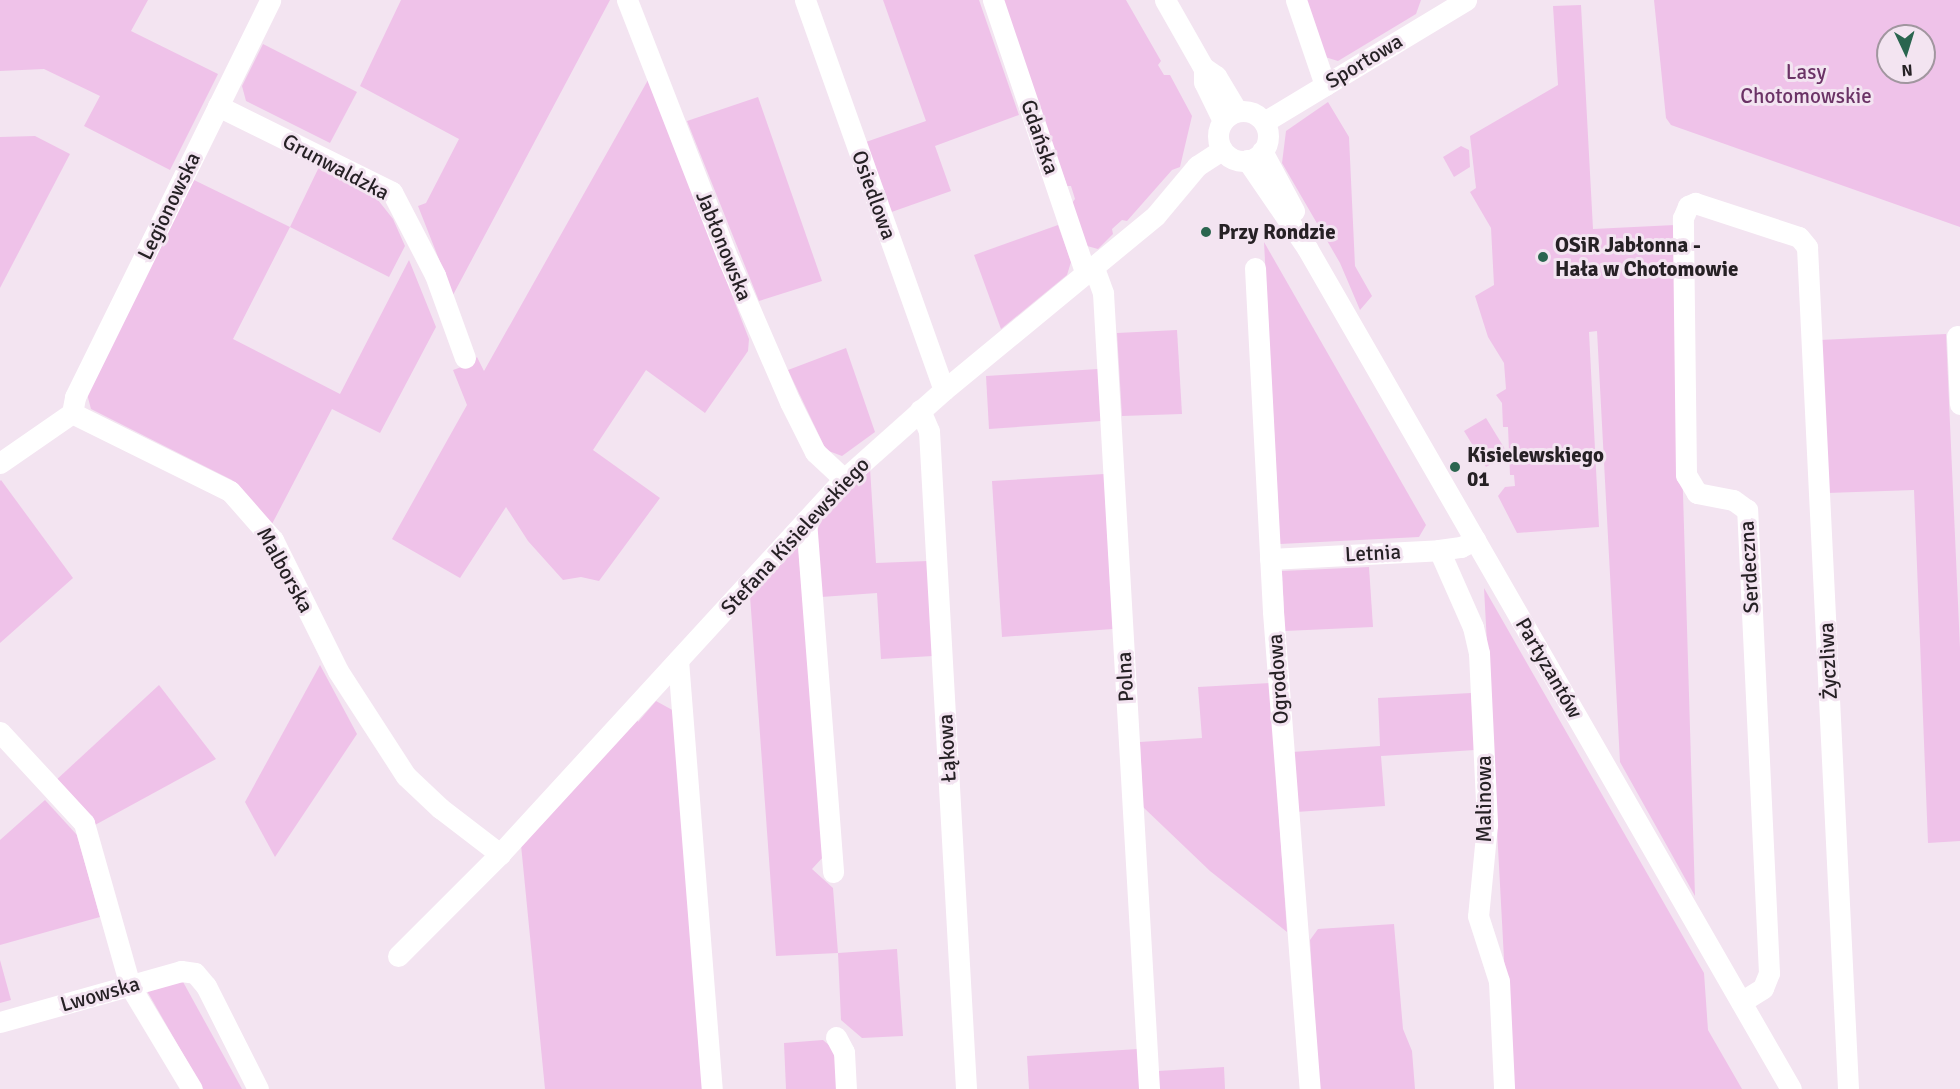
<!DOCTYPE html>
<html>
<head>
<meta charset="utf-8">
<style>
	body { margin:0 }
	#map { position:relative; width:1960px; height:1089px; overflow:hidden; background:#f3e4f1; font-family:Signika,sans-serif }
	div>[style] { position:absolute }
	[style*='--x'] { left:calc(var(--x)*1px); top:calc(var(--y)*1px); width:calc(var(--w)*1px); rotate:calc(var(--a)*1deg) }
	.green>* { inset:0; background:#efc2e9 }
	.minor>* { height:21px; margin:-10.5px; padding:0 10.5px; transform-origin:10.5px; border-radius:10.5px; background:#fff }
	.minor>.ring { margin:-10.5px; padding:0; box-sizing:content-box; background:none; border:21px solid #fff; border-radius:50% }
	.dots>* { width:16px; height:16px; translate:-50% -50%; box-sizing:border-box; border:3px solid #f3e4f1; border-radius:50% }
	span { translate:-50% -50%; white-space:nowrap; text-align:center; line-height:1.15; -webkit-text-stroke:6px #f3e4f1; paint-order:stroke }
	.street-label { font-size:21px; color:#262125 }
	.park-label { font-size:21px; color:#6b3366 }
	.poi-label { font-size:21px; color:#262125; font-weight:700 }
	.left { translate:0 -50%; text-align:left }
	.north { position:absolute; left:1876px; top:24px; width:60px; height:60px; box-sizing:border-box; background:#f3e4f1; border:2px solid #a1969f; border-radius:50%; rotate:176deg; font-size:16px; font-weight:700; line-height:24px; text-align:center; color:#262125 }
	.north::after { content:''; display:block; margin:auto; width:21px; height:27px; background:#2a654f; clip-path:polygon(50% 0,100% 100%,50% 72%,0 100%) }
</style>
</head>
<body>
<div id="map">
	<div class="green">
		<i style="clip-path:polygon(0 0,148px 0,131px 31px,218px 74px,170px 170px,84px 126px,100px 96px,44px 69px,0 71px)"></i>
		<i style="clip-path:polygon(401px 0,610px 0,453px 295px,418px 206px,426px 203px,459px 139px,360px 86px)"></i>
		<i style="clip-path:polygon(883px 0,979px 0,1019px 115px,935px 146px,951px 191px,886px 214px,863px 143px,926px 121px)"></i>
		<i style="clip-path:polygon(1001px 0,1126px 0,1161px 61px,1158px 65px,1164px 75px,1170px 75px,1192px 116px,1180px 167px,1172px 170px,1127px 221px,1122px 220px,1112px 229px,1113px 234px,1098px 249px,1087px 246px,1072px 203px,1075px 199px,1071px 186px,1067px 186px)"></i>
		<i style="clip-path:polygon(1305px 0,1421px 0,1416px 14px,1338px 61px,1325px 57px)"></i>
		<i style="clip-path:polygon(evenodd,1654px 0,1960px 0,1960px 227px,1671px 125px,1666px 118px,1654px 0,1888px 36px,1924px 36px,1924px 72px,1888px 72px,1888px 36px)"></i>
		<i style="clip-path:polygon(1581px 5px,1593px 229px,1675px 225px,1695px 896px,1620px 762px,1597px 331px,1589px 332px,1599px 527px,1517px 533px,1498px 496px,1505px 487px,1515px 486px,1514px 475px,1510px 475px,1508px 427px,1503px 427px,1502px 403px,1496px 395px,1506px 389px,1504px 363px,1488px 337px,1475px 296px,1494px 285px,1491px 228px,1470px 192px,1476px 188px,1470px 136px,1558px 85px,1553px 6px)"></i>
		<i style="clip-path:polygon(263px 44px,357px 92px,330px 143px,246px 101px,242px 86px)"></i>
		<i style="clip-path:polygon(648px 80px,749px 339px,748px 351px,705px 413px,646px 370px,593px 450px,660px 498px,599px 581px,581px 577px,563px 580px,528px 541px,506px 507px,460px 578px,392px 539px,467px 405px,453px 370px,470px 364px,477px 357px,484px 371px)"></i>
		<i style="clip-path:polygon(758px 97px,822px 281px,759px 301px,687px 121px)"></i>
		<i style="clip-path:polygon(1328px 102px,1349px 137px,1355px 266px,1372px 296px,1360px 310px,1340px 263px,1282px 163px,1286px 131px)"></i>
		<i style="clip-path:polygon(35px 136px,70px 154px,0 288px,0 137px)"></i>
		<i style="clip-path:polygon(1461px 146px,1469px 150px,1470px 167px,1454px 177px,1443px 157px)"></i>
		<i style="clip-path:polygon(319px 167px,374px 195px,393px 219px,405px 246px,389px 277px,290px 227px,233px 339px,340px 394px,409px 260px,436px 327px,380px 433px,332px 409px,272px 524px,232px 480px,91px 409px,87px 394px,194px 180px,290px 227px)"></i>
		<i style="clip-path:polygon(1058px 225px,1071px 262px,1067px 275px,1001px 329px,974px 255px)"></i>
		<i style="clip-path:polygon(1264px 242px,1426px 525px,1419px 537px,1280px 544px)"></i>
		<i style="clip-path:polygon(1177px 330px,1182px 414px,1122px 416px,1117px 333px)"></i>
		<i style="clip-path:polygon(1946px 334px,1960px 648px,1960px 841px,1928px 843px,1914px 490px,1827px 493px,1820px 340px)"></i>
		<i style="clip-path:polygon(846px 348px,875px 432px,842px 456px,826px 450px,788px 370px)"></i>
		<i style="clip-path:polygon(1098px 369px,1101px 421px,989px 429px,986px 376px)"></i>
		<i style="clip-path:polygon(1486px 418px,1508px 454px,1486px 467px,1464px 431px)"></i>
		<i style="clip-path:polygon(870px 468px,876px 563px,928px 561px,933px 656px,881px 659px,877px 593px,821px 597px,816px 533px,825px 512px)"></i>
		<i style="clip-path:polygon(1104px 474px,1113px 629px,1002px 637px,992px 481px)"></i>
		<i style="clip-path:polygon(1px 480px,73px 578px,0 643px,0 481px)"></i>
		<i style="clip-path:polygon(798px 543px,824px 856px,812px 869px,833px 888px,838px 953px,897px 949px,903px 1036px,862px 1038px,841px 1020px,838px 953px,776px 956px,750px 596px)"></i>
		<i style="clip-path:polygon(1369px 567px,1373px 627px,1285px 631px,1282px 571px)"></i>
		<i style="clip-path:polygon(1484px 588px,1704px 973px,1708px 1030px,1742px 1089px,1511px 1089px)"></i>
		<i style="clip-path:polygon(320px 665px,357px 734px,275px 857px,245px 802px)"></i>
		<i style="clip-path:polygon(1270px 683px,1287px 932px,1210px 871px,1143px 807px,1140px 742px,1202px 738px,1198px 687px)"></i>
		<i style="clip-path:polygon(159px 685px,216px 759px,95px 825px,54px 782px)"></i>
		<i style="clip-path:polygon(1471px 693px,1475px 750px,1381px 756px,1385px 806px,1296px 812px,1292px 752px,1380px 746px,1378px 698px)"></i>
		<i style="clip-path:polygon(656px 701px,676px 712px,705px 1089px,545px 1089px,521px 845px,636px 714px,638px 722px)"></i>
		<i style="clip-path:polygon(45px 800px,77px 835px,100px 917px,0 945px,0 840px)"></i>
		<i style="clip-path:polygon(1394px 924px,1403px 1029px,1412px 1051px,1415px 1089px,1319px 1089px,1310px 940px,1318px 929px)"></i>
		<i style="clip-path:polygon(0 960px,11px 1000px,0 1003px)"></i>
		<i style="clip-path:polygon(182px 980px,242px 1089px,203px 1089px,147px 991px)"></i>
		<i style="clip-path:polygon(823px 1040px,837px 1052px,839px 1089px,786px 1089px,784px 1043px)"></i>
		<i style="clip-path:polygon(1138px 1049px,1140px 1089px,1029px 1089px,1027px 1056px)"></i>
		<i style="clip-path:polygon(1224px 1067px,1225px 1089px,1159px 1089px,1158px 1071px)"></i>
	</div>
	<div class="minor">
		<i style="--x:627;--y:0;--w:280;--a:68.7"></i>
		<i style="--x:729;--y:261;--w:154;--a:66.6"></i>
		<i style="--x:790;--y:402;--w:56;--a:63.4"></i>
		<i style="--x:815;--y:452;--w:40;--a:43"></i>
		<i style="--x:805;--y:0;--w:414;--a:70.4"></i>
		<i style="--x:993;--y:0;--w:289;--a:71.3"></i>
		<i style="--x:1165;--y:0;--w:77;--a:60.4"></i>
		<i style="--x:1203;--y:67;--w:16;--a:35"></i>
		<i style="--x:1216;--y:76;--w:41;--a:59"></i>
		<i style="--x:1296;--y:0;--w:90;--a:71.2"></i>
		<i style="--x:1204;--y:71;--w:11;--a:90"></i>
		<i style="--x:1204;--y:82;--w:43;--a:64"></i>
		<i style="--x:218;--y:106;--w:194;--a:26.3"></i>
		<i style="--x:392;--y:192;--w:93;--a:62.6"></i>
		<i style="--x:435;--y:275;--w:88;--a:70.1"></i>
		<i class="ring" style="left:1218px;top:111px;width:29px;height:29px"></i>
		<i style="--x:1264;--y:122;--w:236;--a:-31.1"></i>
		<i style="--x:1262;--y:151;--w:68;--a:61.9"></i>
		<i style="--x:1247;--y:160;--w:107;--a:55.7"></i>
		<i style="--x:1307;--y:248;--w:970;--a:60.08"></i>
		<i style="--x:1094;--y:268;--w:27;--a:70"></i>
		<i style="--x:1103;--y:293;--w:797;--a:86.69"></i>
		<i style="--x:1255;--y:268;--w:344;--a:87"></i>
		<i style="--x:1273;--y:612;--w:478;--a:85.6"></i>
		<i style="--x:1957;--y:336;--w:68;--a:87.5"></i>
		<i style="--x:920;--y:410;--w:23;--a:67"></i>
		<i style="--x:929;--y:431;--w:659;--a:86.78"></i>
		<i style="--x:72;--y:413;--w:176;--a:26.3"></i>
		<i style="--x:230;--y:491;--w:65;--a:48.7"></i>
		<i style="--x:273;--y:540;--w:146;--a:63.6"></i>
		<i style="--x:338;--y:671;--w:125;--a:57.1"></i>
		<i style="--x:406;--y:776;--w:47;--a:43.3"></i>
		<i style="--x:440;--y:808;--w:76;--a:37.5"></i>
		<i style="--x:72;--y:413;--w:16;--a:-79"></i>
		<i style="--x:75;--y:397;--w:442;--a:-63.8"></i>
		<i style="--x:0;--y:463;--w:88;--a:-34.8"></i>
		<i style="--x:806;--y:520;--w:353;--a:85.6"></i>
		<i style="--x:1439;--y:550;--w:84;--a:66.2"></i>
		<i style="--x:1473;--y:627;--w:27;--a:77"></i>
		<i style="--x:1479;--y:653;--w:172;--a:87.3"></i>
		<i style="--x:1487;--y:825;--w:91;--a:95.6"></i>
		<i style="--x:1478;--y:916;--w:68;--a:72.1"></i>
		<i style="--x:1499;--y:981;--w:108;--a:87.3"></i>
		<i style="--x:1270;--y:559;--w:169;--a:-3"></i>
		<i style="--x:1439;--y:550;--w:22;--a:-8"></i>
		<i style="--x:1461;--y:547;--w:16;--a:-27"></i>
		<i style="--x:678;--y:660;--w:430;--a:85.5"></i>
		<i style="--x:0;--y:732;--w:124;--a:47.3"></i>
		<i style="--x:84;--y:823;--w:169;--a:74.2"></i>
		<i style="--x:130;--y:986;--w:120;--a:59"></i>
		<i style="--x:398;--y:956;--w:144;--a:-45"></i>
		<i style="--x:500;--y:854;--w:509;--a:-47.47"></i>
		<i style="--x:844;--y:479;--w:134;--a:-41.7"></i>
		<i style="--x:944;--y:390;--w:275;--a:-39.5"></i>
		<i style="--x:1156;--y:215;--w:64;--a:-50.1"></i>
		<i style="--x:1197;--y:166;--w:30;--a:-33"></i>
		<i style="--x:1741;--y:1002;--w:26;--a:-32"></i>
		<i style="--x:1763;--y:988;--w:16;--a:-68"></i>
		<i style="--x:1769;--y:973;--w:464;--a:-92.7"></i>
		<i style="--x:1747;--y:510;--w:17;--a:-144"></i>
		<i style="--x:1733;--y:500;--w:37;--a:-169"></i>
		<i style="--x:1697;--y:493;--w:21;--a:-121"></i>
		<i style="--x:1686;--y:475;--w:257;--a:-90.7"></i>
		<i style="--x:1683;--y:218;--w:13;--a:-67"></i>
		<i style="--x:1688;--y:206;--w:8;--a:-23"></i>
		<i style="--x:1695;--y:203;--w:109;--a:18.1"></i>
		<i style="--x:1799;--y:237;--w:13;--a:51"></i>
		<i style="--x:1807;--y:247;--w:843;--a:87.21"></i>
		<i style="--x:0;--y:1022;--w:188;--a:-15.7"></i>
		<i style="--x:181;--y:971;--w:14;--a:8"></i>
		<i style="--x:195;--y:973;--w:17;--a:50"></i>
		<i style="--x:206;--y:986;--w:115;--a:63.2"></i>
		<i style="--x:836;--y:1037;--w:17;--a:62"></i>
		<i style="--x:844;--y:1052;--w:37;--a:87"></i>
	</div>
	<div class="dots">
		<i style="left:1206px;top:232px;background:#2a654f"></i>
		<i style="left:1543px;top:257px;background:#2a654f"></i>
		<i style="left:1455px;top:467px;background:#2a654f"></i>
	</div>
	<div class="street-label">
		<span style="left:1364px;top:61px;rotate:-31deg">Sportowa</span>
		<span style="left:1040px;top:137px;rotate:71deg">Gdańska</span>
		<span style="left:336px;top:167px;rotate:28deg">Grunwaldzka</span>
		<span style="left:874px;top:195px;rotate:70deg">Osiedlowa</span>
		<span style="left:169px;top:206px;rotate:-64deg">Legionowska</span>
		<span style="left:724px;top:246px;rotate:68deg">Jabłonowska</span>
		<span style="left:795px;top:536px;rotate:-47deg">Stefana Kisielewskiego</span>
		<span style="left:1373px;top:553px;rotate:-3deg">Letnia</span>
		<span style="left:1749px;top:567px;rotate:-93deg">Serdeczna</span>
		<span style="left:285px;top:570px;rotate:61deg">Malborska</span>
		<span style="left:1828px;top:661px;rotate:-93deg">Życzliwa</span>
		<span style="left:1549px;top:668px;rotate:60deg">Partyzantów</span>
		<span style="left:1125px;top:677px;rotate:-93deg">Polna</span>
		<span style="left:1278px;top:679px;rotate:-94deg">Ogrodowa</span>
		<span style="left:947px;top:748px;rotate:-93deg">Łąkowa</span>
		<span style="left:1484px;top:799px;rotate:-90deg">Malinowa</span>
		<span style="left:100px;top:994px;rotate:-16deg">Lwowska</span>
	</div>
	<div class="park-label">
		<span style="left:1806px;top:84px">Lasy<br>Chotomowskie</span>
	</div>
	<div class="poi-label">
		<span class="left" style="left:1218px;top:232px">Przy Rondzie</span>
		<span class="left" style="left:1555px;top:257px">OSiR Jabłonna -<br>Hała w Chotomowie</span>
		<span class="left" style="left:1467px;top:467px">Kisielewskiego<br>01</span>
	</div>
	<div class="north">N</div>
</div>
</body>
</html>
